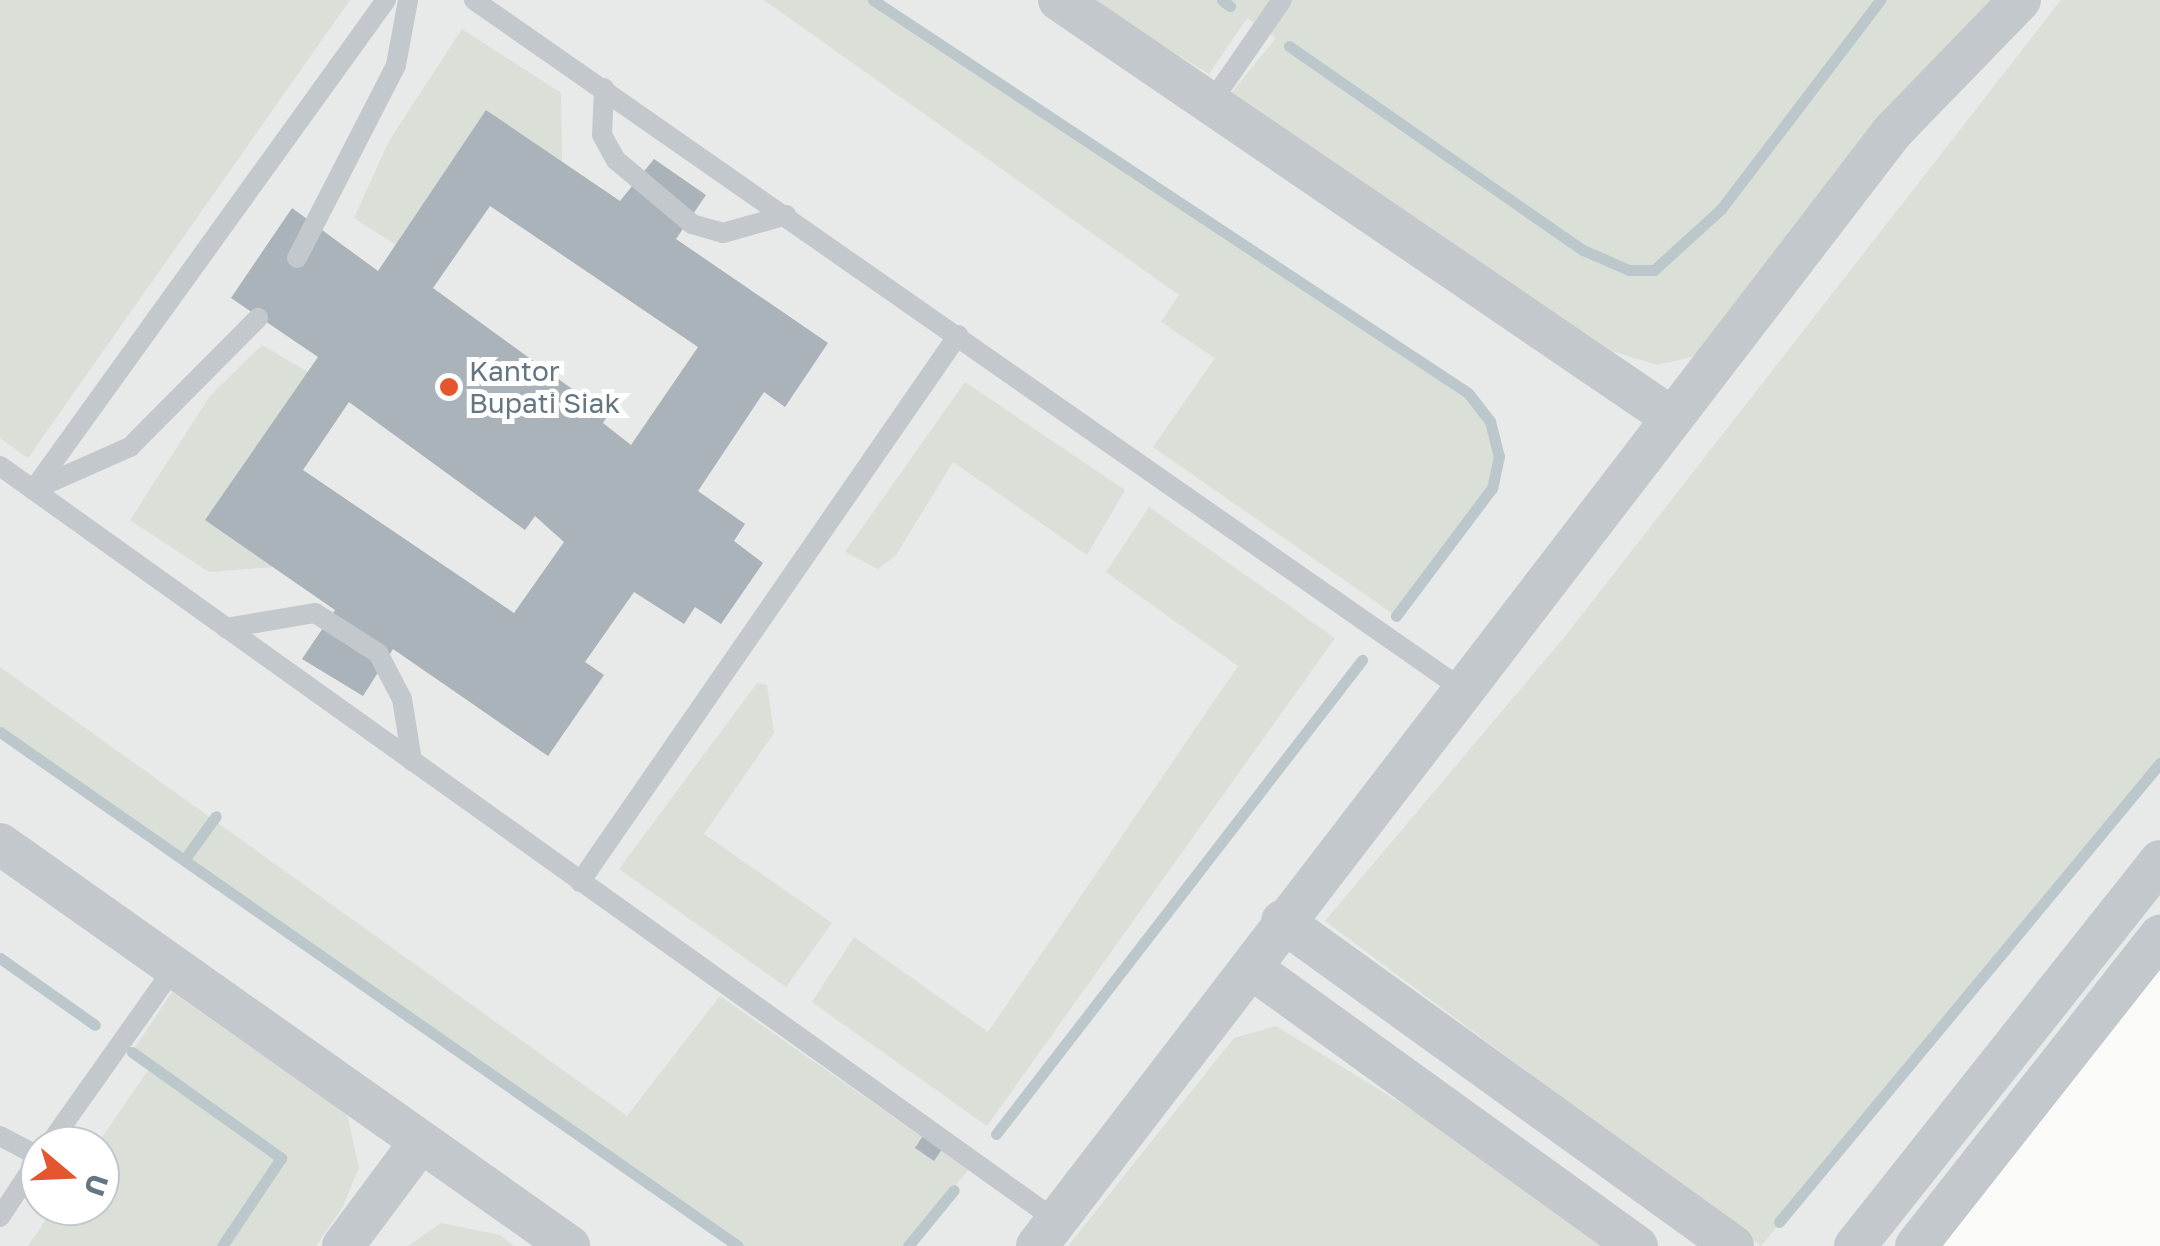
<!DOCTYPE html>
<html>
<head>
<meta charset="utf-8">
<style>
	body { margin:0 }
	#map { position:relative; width:2160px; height:1246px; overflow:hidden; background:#fafaf8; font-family:"Golos Text",sans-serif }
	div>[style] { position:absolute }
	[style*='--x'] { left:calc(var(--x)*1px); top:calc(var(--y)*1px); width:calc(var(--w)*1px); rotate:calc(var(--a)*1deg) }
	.built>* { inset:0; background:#e8e9e9 }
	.green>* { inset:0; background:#dadfd7 }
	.stream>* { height:11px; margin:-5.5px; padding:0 5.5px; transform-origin:5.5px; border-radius:5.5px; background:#bbc7cb }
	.building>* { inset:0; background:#aab3b9 }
	.lane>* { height:20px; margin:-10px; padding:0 10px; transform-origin:10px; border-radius:10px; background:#c3c8cc }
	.street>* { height:42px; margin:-21px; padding:0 21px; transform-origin:21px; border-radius:21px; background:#c3c8cc }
	.dots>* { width:28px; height:28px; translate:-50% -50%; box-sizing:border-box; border:5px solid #fff; border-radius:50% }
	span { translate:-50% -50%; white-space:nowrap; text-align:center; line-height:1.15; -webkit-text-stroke:10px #fff; paint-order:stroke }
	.poi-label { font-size:28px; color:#657683 }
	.left { translate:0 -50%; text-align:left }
	.north { position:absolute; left:20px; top:1126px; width:100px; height:100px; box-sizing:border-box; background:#fff; border:2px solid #c1c8cd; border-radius:50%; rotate:109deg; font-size:28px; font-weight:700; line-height:40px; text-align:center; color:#657683 }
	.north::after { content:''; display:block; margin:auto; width:35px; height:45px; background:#e4572e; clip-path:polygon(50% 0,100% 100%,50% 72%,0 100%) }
</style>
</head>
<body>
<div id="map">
	<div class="built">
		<i style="clip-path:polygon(evenodd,0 0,2160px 0,2160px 936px,1916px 1246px,0 1246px,0 0,40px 1146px,100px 1146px,100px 1206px,40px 1206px,40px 1146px)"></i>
	</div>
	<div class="green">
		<i style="clip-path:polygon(0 0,350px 0,28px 458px,0 438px)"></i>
		<i style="clip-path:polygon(764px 0,873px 0,1468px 393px,1490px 421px,1499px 456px,1492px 488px,1396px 616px,1153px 447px,1215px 358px,1161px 322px,1179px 295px)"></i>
		<i style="clip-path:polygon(1088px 0,1999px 0,1696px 356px,1657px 365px,1612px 351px,1231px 93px,1276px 38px,1247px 18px,1209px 74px)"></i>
		<i style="clip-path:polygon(2061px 0,2160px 0,2160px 763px,1761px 1246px,1325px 921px,1567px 634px)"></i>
		<i style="clip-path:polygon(462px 29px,561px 93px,562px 162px,486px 110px,396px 245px,354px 218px,389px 141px)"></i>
		<i style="clip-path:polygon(262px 345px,308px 372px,273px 567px,209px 572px,130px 520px,210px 396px)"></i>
		<i style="clip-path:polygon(965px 382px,1125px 490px,1087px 555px,953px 462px,896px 555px,878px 569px,845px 552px)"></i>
		<i style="clip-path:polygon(1149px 507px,1335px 638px,987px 1126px,812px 1002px,854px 937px,988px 1032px,1238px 666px,1106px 572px)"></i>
		<i style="clip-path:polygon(0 667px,627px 1116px,720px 996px,922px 1137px,915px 1148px,934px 1161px,945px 1145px,971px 1166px,908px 1246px,738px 1246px,0 732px)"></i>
		<i style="clip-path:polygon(757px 683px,767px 685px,774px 733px,704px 834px,832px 923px,786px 987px,619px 869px)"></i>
		<i style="clip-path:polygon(172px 992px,347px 1114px,359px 1168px,342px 1208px,316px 1246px,28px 1246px,55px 1206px,100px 1206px,96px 1146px,151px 1066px,132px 1052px)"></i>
		<i style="clip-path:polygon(1276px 1026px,1438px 1126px,1609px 1246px,1068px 1246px,1234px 1038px)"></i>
		<i style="clip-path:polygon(441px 1223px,500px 1235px,514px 1246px,408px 1246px)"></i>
	</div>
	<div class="stream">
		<i style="--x:873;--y:0;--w:713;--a:33.44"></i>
		<i style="--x:1468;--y:393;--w:36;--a:52"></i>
		<i style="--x:1490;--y:421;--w:36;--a:76"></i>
		<i style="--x:1499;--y:456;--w:33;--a:102"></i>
		<i style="--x:1492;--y:488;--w:160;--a:126.9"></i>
		<i style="--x:1222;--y:0;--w:10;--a:37"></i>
		<i style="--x:1289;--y:46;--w:358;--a:34.8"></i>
		<i style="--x:1583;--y:250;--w:50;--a:23.5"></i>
		<i style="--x:1629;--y:270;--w:25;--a:0"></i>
		<i style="--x:1654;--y:270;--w:91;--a:-42.3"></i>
		<i style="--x:1721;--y:209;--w:263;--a:-52.7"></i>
		<i style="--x:0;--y:732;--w:899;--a:34.86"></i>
		<i style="--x:184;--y:860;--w:54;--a:-54"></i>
		<i style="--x:0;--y:958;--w:116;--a:35.2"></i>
		<i style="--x:132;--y:1052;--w:183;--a:35.4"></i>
		<i style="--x:281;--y:1158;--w:106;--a:123.8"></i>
		<i style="--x:996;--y:1134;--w:599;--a:-52.33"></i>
		<i style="--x:1779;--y:1222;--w:597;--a:-50.31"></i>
		<i style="--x:908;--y:1246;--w:72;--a:-50.6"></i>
	</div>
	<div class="building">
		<i style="clip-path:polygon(evenodd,486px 110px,620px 201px,654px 159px,706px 195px,676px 239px,828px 343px,785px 407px,764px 392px,698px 491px,745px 524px,734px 541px,763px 563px,721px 624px,695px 607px,684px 624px,634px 592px,585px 662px,604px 675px,548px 756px,393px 649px,363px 696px,302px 659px,335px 610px,205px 520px,318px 357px,231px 298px,292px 208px,378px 271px,486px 110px,490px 206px,698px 347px,631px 445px,603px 423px,608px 415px,433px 288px,490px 206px,486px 110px,349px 402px,525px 530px,535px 516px,564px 542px,514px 613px,303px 470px,349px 402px)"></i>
		<i style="clip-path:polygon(926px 1131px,945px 1145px,934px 1161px,915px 1148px)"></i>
	</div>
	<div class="lane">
		<i style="--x:474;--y:0;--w:1201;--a:34.89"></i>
		<i style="--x:604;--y:88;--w:47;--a:92.4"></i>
		<i style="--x:602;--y:135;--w:29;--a:61"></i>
		<i style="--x:616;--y:160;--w:99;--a:40.1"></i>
		<i style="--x:692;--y:224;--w:32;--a:16"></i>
		<i style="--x:723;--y:233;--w:66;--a:-15.7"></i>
		<i style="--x:1210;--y:104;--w:126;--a:-55.3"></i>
		<i style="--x:297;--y:258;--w:217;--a:-62.8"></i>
		<i style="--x:396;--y:65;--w:66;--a:-79.5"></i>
		<i style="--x:0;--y:466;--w:1299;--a:35.54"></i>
		<i style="--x:35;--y:489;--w:104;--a:-23.9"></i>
		<i style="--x:130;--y:447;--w:182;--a:-45.2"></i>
		<i style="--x:33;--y:490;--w:604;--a:-54.23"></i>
		<i style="--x:226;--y:628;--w:90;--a:-9.6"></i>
		<i style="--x:315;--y:613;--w:75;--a:32.4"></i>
		<i style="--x:378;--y:653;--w:52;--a:62.4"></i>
		<i style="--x:402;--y:699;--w:63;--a:80.8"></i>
		<i style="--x:580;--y:882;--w:665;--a:-55.35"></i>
		<i style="--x:0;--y:1136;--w:45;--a:27.7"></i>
		<i style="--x:48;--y:1146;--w:222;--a:-54.7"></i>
		<i style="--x:0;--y:1217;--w:67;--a:-56.5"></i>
	</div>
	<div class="street">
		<i style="--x:1059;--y:0;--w:741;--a:34.27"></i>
		<i style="--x:0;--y:844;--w:697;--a:35.24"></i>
		<i style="--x:1282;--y:921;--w:556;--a:35.78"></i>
		<i style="--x:1251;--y:968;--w:476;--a:35.8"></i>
		<i style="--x:343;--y:1246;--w:127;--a:-53.3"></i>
		<i style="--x:1037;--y:1246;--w:1404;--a:-52.49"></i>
		<i style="--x:1892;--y:132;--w:184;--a:-45.9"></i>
		<i style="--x:1855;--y:1246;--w:491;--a:-51.6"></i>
		<i style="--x:1916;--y:1246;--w:395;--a:-51.8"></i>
	</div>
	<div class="dots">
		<i style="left:449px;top:387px;background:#e4572e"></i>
	</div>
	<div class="poi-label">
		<span class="left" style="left:469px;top:387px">Kantor<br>Bupati Siak</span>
	</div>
	<div class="north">U</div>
</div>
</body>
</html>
